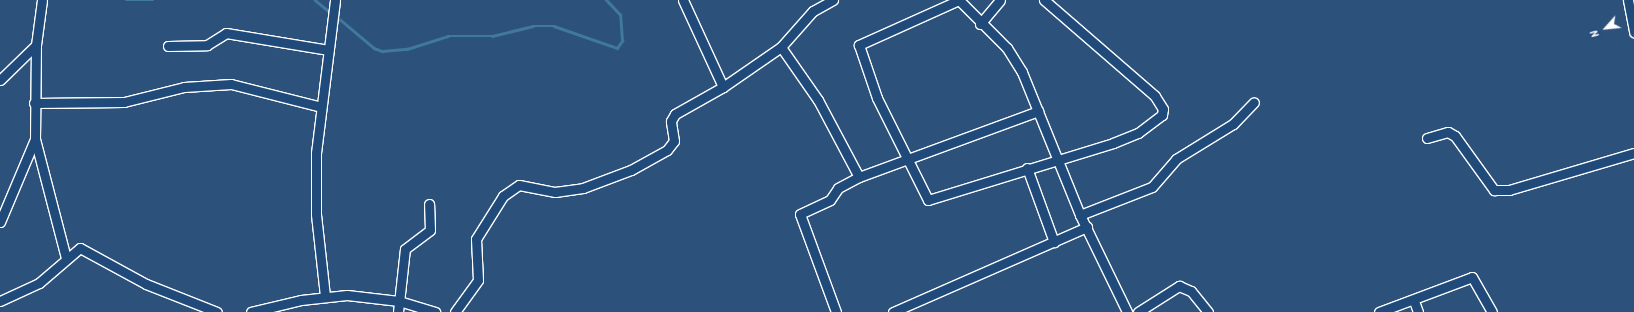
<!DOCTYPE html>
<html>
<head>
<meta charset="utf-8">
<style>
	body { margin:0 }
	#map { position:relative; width:1634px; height:312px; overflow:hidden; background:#2c517b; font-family:Kalam,sans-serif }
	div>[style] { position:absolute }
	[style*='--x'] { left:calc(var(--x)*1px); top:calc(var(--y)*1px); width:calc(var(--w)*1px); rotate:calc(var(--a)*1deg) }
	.stream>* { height:2.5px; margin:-1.25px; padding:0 1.25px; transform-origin:1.25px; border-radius:1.25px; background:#41789d }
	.roads { filter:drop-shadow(1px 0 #fff) drop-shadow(-1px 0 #fff) drop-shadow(0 1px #fff) drop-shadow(0 -1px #fff) }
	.street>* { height:9px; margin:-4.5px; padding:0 4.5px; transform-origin:4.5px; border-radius:4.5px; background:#1f4a7a }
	span { translate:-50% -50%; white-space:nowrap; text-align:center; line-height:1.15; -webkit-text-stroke:3px #1f4a7a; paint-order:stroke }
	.north { position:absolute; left:1586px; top:8px; width:40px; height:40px; -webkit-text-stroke:3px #1f4a7a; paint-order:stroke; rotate:243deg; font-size:11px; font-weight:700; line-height:16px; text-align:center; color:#fff }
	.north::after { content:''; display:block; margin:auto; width:14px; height:18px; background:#fff; clip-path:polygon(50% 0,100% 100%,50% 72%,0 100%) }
</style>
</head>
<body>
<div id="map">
	<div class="stream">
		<i style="--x:126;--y:0;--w:27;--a:0"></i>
		<i style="--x:315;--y:0;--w:19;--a:39"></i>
		<i style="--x:336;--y:16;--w:50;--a:40.1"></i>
		<i style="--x:374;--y:48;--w:9;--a:21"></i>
		<i style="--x:382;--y:51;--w:25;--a:-5"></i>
		<i style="--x:407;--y:49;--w:43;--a:-17.6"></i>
		<i style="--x:448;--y:36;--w:44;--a:0"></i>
		<i style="--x:492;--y:36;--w:42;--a:-13.7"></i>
		<i style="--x:533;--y:26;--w:21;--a:0"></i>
		<i style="--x:554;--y:26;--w:67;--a:19.2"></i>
		<i style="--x:617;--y:48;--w:9;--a:-54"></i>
		<i style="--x:622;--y:41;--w:26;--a:-94"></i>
		<i style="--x:620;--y:15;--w:21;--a:-133"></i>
	</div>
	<div class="roads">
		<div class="street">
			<i style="--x:683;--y:0;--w:96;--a:65.3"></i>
			<i style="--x:959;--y:0;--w:110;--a:155.8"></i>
			<i style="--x:859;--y:45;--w:56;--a:71.2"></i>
			<i style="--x:877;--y:98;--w:114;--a:63.4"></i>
			<i style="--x:928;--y:200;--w:194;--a:-17.1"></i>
			<i style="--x:1113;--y:143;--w:27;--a:-22"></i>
			<i style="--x:1138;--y:133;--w:30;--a:-37"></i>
			<i style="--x:1162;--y:115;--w:6;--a:-81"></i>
			<i style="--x:1163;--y:109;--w:15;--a:-122"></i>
			<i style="--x:1155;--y:96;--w:147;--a:-139.1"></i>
			<i style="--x:959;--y:0;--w:68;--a:45"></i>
			<i style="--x:1007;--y:48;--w:28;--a:58"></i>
			<i style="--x:1022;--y:72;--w:154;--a:67.9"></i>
			<i style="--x:1080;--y:215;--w:108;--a:64.1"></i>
			<i style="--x:1628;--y:0;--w:33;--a:79"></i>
			<i style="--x:980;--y:24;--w:31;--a:-50"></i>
			<i style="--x:168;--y:46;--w:39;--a:-1"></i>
			<i style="--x:207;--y:45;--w:22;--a:-32"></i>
			<i style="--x:226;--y:33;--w:104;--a:9.4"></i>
			<i style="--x:781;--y:47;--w:65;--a:55.1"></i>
			<i style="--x:818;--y:100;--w:87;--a:62"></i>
			<i style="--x:0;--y:80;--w:50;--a:-44.2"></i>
			<i style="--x:34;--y:103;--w:90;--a:-0.6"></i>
			<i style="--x:124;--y:102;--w:62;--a:-14"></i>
			<i style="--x:184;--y:87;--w:47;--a:-3.7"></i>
			<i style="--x:231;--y:84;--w:93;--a:14.3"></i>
			<i style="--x:1427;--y:138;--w:22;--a:-16"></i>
			<i style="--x:1448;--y:132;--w:8;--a:30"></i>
			<i style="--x:1455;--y:136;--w:67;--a:54.2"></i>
			<i style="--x:1494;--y:190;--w:15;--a:0"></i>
			<i style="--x:1509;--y:190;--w:130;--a:-16.5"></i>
			<i style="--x:35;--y:139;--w:123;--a:75.4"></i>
			<i style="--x:1027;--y:168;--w:79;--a:70"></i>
			<i style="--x:1080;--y:215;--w:77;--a:-21.3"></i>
			<i style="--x:1152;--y:187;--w:37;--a:-49"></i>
			<i style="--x:1176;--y:159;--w:67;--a:-31.6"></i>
			<i style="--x:1233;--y:124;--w:30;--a:-46"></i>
			<i style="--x:0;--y:222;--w:90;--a:-67.1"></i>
			<i style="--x:35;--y:139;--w:94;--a:-89.4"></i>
			<i style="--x:36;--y:45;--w:45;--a:-82.4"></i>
			<i style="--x:325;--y:296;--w:82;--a:-96.3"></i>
			<i style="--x:316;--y:214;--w:61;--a:-90"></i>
			<i style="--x:316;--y:153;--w:154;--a:-82.9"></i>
			<i style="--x:0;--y:301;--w:43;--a:-24.8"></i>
			<i style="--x:39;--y:283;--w:54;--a:-40.5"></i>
			<i style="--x:80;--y:248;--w:75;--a:28.6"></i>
			<i style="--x:146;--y:284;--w:76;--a:21.5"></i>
			<i style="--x:1414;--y:301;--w:12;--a:70"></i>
			<i style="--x:251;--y:312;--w:51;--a:-13.5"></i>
			<i style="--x:301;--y:300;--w:46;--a:-6.2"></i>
			<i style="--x:347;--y:295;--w:52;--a:6.6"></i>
			<i style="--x:399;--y:301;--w:38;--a:17"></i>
			<i style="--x:398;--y:312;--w:63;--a:-83.7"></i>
			<i style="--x:405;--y:249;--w:31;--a:-37"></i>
			<i style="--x:430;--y:230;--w:26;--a:-92"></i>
			<i style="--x:455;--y:312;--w:39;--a:-54"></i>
			<i style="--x:478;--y:280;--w:41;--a:-92.8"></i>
			<i style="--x:476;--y:239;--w:51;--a:-57.9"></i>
			<i style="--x:503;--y:196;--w:19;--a:-35"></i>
			<i style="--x:519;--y:185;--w:37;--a:11"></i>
			<i style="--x:555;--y:192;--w:28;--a:-8"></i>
			<i style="--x:583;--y:188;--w:51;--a:-20.6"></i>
			<i style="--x:631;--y:170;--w:41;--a:-29.1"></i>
			<i style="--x:667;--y:150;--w:11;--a:-52"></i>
			<i style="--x:674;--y:141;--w:20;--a:-99"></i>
			<i style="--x:671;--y:121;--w:8;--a:-60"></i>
			<i style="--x:675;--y:114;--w:55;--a:-29.4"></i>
			<i style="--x:723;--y:87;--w:70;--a:-34.6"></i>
			<i style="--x:781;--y:47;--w:48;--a:-48.4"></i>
			<i style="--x:813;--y:11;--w:23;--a:-29"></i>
			<i style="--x:836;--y:312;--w:104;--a:-110.2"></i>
			<i style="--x:800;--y:214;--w:33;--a:-25"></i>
			<i style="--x:830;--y:200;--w:14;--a:-56"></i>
			<i style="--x:838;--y:188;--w:24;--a:-28"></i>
			<i style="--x:859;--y:177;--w:191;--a:-20.2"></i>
			<i style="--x:893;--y:312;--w:212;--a:-23.7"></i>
			<i style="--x:1138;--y:312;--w:49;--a:-32.4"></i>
			<i style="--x:1179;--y:286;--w:13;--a:23"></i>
			<i style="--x:1191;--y:291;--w:27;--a:51"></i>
			<i style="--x:1379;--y:312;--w:99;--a:-20.6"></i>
			<i style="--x:1472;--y:277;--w:40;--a:60.3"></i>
		</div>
	</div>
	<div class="north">N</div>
</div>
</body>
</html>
